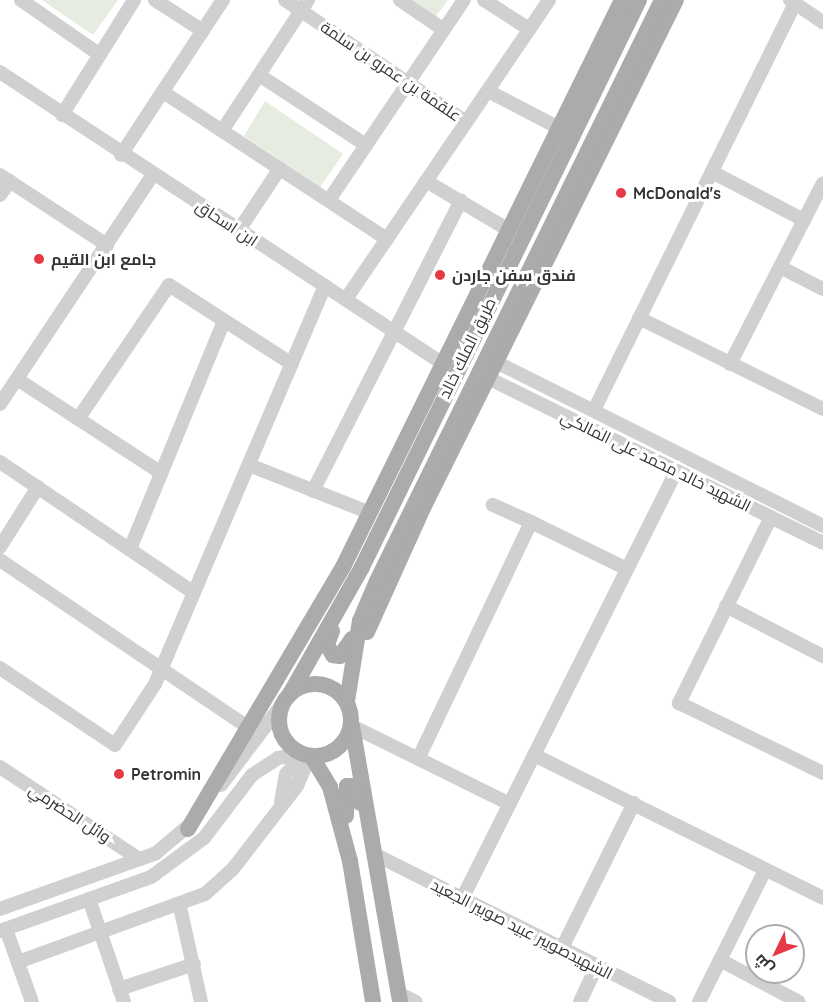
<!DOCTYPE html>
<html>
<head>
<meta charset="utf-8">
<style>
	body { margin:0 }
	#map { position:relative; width:823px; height:1002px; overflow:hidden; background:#fff; font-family:Quicksand,Cairo,sans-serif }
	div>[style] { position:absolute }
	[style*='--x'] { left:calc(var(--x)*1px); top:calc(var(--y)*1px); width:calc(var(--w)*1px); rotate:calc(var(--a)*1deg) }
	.green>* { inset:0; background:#e6ecdf }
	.minor>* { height:14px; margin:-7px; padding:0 7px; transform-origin:7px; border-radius:7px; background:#d0d0d0 }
	.major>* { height:16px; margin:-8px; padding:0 8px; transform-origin:8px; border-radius:8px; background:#ababab }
	.major>.ring { margin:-8px; padding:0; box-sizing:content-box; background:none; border:16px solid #ababab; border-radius:50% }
	.dots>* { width:16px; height:16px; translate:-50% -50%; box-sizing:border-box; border:3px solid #fff; border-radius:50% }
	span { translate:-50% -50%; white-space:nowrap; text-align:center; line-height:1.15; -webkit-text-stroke:6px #fff; paint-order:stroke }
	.street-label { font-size:16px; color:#333 }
	.poi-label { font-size:16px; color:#333; font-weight:700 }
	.left { translate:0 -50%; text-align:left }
	.north { position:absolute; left:745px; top:924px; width:60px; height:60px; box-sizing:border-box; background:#fff; border:2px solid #adadad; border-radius:50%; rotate:227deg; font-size:16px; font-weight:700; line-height:24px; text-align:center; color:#333 }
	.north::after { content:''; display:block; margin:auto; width:21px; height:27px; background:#e63946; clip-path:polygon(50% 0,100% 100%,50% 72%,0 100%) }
</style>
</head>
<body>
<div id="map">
	<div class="green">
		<i style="clip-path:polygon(42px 0,118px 0,93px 35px)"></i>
		<i style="clip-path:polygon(413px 0,448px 0,436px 16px)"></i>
		<i style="clip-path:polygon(265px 101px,343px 154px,320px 187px,244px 136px)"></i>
	</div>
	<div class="minor">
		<i style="--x:21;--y:0;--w:96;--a:34.8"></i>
		<i style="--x:155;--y:0;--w:57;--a:32.9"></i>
		<i style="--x:285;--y:0;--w:218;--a:34"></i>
		<i style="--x:400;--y:0;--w:53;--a:34.3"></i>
		<i style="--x:484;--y:0;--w:54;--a:32.8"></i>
		<i style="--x:790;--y:0;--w:40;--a:34"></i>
		<i style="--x:0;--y:72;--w:540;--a:33.37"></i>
		<i style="--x:259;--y:75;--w:128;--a:33.2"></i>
		<i style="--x:488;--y:91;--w:80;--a:27.5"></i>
		<i style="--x:163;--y:92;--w:268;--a:33.3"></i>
		<i style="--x:62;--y:115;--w:136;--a:-57.9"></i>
		<i style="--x:222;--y:131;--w:157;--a:-56.7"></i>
		<i style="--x:121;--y:155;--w:186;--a:-56.7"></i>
		<i style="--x:712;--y:172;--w:104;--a:27.6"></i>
		<i style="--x:0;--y:175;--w:128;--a:33.2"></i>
		<i style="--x:426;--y:181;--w:96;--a:30.6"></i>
		<i style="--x:0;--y:195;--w:17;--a:-54"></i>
		<i style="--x:329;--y:200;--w:241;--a:-56"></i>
		<i style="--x:239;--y:230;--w:74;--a:-56.5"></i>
		<i style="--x:780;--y:267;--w:48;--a:27.1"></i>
		<i style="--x:346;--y:299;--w:361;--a:-55.8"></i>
		<i style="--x:639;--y:318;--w:205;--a:26.3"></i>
		<i style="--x:496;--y:362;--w:366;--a:26.6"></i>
		<i style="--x:730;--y:364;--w:203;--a:-62.8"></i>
		<i style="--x:488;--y:378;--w:373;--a:26.2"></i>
		<i style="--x:17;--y:379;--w:172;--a:33.1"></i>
		<i style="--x:0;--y:404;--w:275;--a:-56.3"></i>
		<i style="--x:594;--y:410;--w:453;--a:-63.7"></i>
		<i style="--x:78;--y:419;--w:162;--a:-55.8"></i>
		<i style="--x:169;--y:285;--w:146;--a:32.7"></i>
		<i style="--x:0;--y:462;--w:234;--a:34"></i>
		<i style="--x:249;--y:465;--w:130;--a:21.6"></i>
		<i style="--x:313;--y:491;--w:326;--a:-63"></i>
		<i style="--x:771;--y:517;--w:208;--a:116.3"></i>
		<i style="--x:679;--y:703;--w:160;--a:25.9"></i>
		<i style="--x:531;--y:522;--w:107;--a:26.1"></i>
		<i style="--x:0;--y:547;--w:71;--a:-57.7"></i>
		<i style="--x:130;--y:549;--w:247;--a:-67.6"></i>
		<i style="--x:0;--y:560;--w:300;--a:34"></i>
		<i style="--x:726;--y:606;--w:109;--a:27.3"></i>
		<i style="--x:0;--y:668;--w:138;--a:33.8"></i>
		<i style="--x:115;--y:745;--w:73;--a:-56.7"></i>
		<i style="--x:155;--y:684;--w:433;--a:-66.9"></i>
		<i style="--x:352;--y:726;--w:176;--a:26.3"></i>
		<i style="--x:534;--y:755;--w:322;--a:26.3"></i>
		<i style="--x:419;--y:757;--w:260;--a:-64.5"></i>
		<i style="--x:531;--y:522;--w:42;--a:-155.9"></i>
		<i style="--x:0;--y:767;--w:167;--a:33.5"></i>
		<i style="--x:221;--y:785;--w:103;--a:-52.9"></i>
		<i style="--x:281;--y:802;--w:28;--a:-80"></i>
		<i style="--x:286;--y:774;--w:26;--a:-47"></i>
		<i style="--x:376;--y:855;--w:328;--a:26.6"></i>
		<i style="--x:89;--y:899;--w:109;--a:71.2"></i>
		<i style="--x:462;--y:899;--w:479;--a:-63.4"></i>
		<i style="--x:180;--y:907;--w:97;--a:77.5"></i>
		<i style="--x:0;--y:909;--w:166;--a:-19.7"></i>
		<i style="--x:156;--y:853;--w:48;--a:-40"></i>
		<i style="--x:6;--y:929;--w:77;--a:70.4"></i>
		<i style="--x:0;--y:931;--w:160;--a:-19.7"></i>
		<i style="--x:151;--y:877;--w:66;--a:-36.3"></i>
		<i style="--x:204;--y:838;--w:79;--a:-52.7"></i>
		<i style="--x:252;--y:775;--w:31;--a:-33"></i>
		<i style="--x:278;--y:758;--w:22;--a:-10"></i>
		<i style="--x:561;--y:950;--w:164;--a:-63.6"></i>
		<i style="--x:720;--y:960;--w:89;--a:28"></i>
		<i style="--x:18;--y:962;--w:199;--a:-20"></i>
		<i style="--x:205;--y:894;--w:36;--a:-42"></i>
		<i style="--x:232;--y:870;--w:106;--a:-52.3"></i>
		<i style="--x:297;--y:786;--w:33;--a:-67"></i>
		<i style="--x:119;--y:989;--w:79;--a:-18.4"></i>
		<i style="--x:398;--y:993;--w:20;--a:27"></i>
		<i style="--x:580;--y:1002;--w:38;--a:-65"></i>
		<i style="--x:699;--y:1002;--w:148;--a:-63.4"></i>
	</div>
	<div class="major">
		<i style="--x:332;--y:631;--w:15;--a:110"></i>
		<i style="--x:327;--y:645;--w:12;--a:59"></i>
		<i style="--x:333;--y:655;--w:7;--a:8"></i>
		<i style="--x:340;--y:656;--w:21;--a:-55"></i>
		<i style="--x:367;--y:632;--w:138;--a:-65.7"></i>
		<i style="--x:424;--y:506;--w:565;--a:-63.53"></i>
		<i class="ring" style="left:279px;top:684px;width:56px;height:56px"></i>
		<i style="--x:290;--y:694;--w:146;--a:-60.4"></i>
		<i style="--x:362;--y:567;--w:631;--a:-63.96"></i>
		<i style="--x:347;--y:701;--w:81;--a:-80.8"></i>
		<i style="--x:360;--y:621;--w:43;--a:-67"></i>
		<i style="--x:377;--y:581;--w:647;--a:-63.87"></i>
		<i style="--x:352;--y:726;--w:280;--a:80.1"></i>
		<i style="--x:312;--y:757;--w:35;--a:59"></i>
		<i style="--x:330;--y:787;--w:77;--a:74.9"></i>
		<i style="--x:350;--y:861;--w:143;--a:80.7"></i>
		<i style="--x:346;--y:816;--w:30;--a:-88"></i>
		<i style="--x:347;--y:786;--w:6;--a:0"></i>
		<i style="--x:353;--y:786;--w:18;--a:68"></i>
		<i style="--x:188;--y:829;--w:304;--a:-59.4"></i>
		<i style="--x:343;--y:567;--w:632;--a:-63.8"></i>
	</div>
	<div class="dots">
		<i style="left:621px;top:193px;background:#e63946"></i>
		<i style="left:39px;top:259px;background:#e63946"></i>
		<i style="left:440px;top:275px;background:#e63946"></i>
		<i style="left:119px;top:774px;background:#e63946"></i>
	</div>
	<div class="street-label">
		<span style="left:391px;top:71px;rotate:34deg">علقمة بن عمرو بن سلمة</span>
		<span style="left:227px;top:223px;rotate:33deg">ابن اسحاق</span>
		<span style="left:467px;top:348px;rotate:-64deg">طريق الملك خالد</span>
		<span style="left:656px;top:461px;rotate:26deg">الشهيد خالد محمد على المالكي</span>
		<span style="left:70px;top:813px;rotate:33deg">وائل الحضرمي</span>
		<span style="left:522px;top:929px;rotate:27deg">الشهيدصويبر عبيد صوبير الجعيد</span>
	</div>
	<div class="poi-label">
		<span class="left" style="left:633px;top:193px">McDonald's</span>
		<span class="left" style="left:51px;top:259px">جامع ابن القيم</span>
		<span class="left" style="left:452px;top:275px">فندق سفن جاردن</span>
		<span class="left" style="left:131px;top:774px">Petromin</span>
	</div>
	<div class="north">ش</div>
</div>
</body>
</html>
